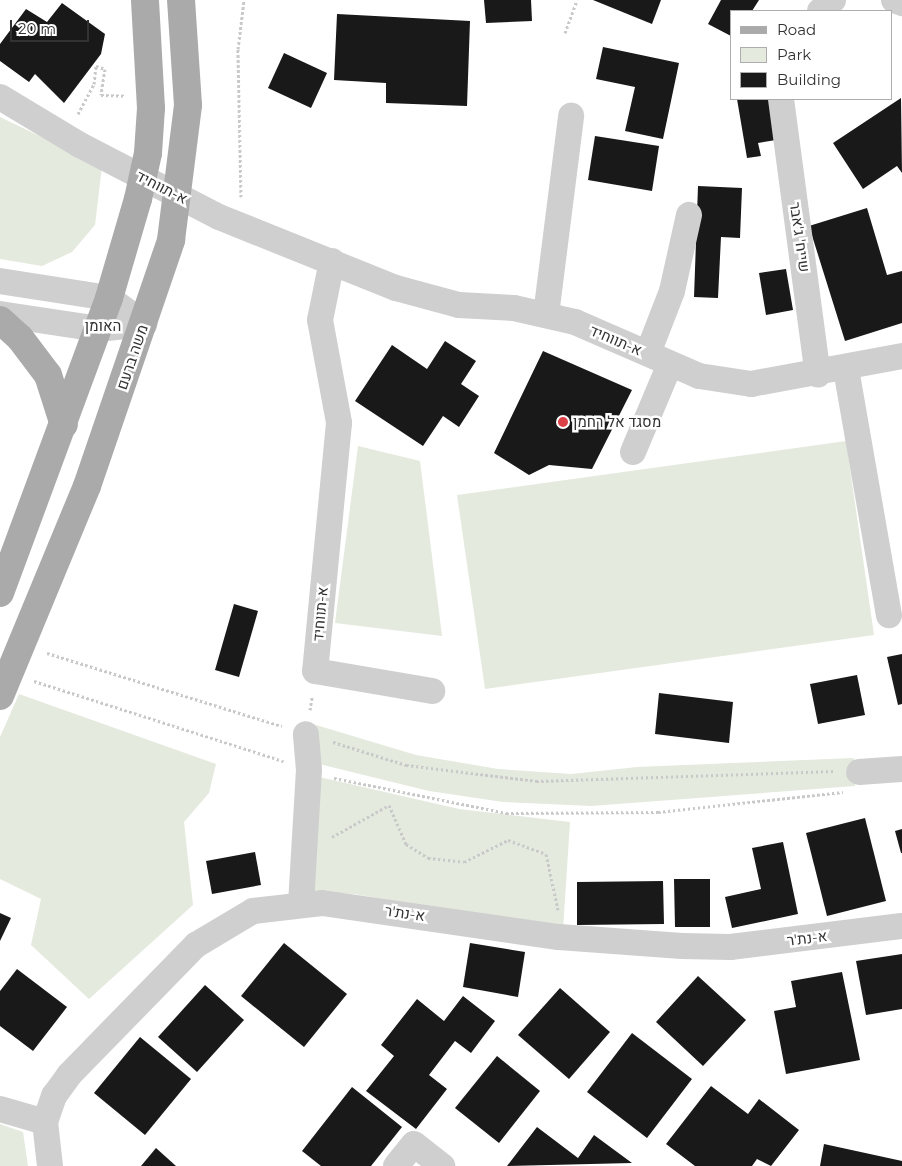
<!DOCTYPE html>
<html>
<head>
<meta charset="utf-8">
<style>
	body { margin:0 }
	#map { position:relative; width:902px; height:1166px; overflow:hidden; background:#fff; font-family:Montserrat,Heebo,sans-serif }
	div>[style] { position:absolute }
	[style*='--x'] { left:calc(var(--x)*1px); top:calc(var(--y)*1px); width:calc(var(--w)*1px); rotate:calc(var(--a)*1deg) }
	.green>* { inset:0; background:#e4eade }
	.building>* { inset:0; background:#191919 }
	.path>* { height:3px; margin-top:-1.5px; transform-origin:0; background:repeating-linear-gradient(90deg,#c9c9c9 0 2.5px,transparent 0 5px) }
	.minor>* { height:26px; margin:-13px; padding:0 13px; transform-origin:13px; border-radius:13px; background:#cfcfcf }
	.major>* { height:28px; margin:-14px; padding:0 14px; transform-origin:14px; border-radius:14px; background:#aaa }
	.dots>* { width:14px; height:14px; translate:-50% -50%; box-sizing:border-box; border:2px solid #fff; border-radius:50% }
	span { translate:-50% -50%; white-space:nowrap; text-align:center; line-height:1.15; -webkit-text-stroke:5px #fff; paint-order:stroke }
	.street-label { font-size:15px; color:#323232 }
	.poi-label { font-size:15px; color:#323232 }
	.left { translate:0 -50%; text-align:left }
	.legend { position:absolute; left:730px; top:10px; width:162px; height:90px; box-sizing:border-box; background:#fff; border:1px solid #adadad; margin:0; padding:6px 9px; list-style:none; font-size:15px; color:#323232 }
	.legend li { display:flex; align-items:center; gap:10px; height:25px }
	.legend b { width:25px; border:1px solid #adadad }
	.scale { position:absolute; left:10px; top:20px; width:79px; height:22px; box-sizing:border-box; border:2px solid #323232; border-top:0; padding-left:6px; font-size:15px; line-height:18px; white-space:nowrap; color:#323232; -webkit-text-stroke:4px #fff; paint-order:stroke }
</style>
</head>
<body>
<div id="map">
	<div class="green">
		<i style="clip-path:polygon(0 117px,102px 166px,95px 225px,72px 252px,42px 266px,0 259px)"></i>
		<i style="clip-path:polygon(846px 441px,874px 635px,485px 689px,457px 495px)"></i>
		<i style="clip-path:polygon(358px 446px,420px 461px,442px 636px,335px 623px)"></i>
		<i style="clip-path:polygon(19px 694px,216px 764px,209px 793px,184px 822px,193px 905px,89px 999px,31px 945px,41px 899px,0 879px,0 737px)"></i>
		<i style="clip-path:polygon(316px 725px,416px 755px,498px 769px,571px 774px,637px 767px,854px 758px,855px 786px,591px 806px,503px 802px,429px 791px,315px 763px)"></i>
		<i style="clip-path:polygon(315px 776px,459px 809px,570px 822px,563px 930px,354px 894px,308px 892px)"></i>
		<i style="clip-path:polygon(0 1124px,23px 1132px,28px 1166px,0 1166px)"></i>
	</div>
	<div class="building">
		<i style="clip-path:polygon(484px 0,531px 0,532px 21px,486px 23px)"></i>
		<i style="clip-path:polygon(593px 0,661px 0,652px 24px)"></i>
		<i style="clip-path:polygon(721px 0,759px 0,752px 11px,731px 11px,731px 36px,708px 24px)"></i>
		<i style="clip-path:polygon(62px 3px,105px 34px,101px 54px,64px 103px,35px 74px,29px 82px,0 61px,0 44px,26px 9px,47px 22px)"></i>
		<i style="clip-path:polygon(337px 14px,470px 21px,467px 106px,386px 103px,386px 83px,334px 80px)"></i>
		<i style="clip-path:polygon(603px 47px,679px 63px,663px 139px,625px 131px,635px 87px,596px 79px)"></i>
		<i style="clip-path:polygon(284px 53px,327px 73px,311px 108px,268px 88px)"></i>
		<i style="clip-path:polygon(901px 98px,902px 173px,897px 166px,863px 189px,833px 143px)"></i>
		<i style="clip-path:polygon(737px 99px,769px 99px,776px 140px,758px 143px,761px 156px,747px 158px)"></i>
		<i style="clip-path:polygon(595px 136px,659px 146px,652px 191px,588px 180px)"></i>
		<i style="clip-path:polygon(698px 186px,742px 188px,740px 238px,721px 237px,718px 298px,694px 297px)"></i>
		<i style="clip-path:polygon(867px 208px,887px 275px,902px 271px,902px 323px,845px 341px,809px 226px)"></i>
		<i style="clip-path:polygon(786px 269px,793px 310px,766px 315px,759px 273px)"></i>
		<i style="clip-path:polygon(445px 341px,476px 361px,461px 384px,479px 396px,459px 427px,443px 416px,423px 446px,355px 401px,392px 345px,427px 369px)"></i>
		<i style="clip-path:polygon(543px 351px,632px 390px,592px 469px,549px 465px,529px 475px,494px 453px)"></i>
		<i style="clip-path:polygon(234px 604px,258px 611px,239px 677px,215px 670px)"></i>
		<i style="clip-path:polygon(902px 654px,902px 704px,898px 705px,887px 657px)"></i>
		<i style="clip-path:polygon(857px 675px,865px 715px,818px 724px,810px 684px)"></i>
		<i style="clip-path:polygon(659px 693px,733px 702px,729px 743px,655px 734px)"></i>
		<i style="clip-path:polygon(865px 818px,886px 901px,827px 916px,806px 833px)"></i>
		<i style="clip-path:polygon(902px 829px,902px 853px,901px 853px,895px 831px)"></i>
		<i style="clip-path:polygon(783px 842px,798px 914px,732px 928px,725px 897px,761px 889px,752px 848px)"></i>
		<i style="clip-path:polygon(255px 852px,261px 885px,212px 894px,206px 861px)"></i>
		<i style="clip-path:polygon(674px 879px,710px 879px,710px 927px,675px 927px)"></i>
		<i style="clip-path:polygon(663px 881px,664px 924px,577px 925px,577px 882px)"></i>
		<i style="clip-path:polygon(0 913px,11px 918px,0 941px)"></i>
		<i style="clip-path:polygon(284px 943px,347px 994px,304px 1047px,241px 996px)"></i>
		<i style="clip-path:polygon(470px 943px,525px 952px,518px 997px,463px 987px)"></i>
		<i style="clip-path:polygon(902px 954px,902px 1009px,866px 1015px,856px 961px)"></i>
		<i style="clip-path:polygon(17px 969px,67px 1007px,33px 1051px,0 1026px,0 991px)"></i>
		<i style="clip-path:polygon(842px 972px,860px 1060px,786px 1074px,774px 1011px,796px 1007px,791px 981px)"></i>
		<i style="clip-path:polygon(698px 976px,746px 1020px,703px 1066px,656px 1022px)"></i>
		<i style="clip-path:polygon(205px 985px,244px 1020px,197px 1072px,158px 1037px)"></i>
		<i style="clip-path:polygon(560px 988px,610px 1032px,569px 1079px,518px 1035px)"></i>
		<i style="clip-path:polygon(463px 996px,495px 1021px,471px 1053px,455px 1041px,429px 1075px,447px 1089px,416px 1129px,366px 1091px,394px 1056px,381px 1045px,417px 999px,444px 1021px)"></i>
		<i style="clip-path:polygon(632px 1033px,692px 1079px,647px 1138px,587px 1092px)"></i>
		<i style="clip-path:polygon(140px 1037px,191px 1079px,145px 1135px,94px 1093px)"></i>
		<i style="clip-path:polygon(497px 1056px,540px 1091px,499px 1143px,455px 1108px)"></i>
		<i style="clip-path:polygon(711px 1086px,748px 1114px,759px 1099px,799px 1130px,771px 1166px,757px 1159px,752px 1166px,695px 1166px,666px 1144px)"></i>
		<i style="clip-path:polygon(352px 1087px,402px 1127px,371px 1166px,321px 1166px,302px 1151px)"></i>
		<i style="clip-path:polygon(537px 1127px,578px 1158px,594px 1135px,632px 1163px,507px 1166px)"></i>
		<i style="clip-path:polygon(824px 1144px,902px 1161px,902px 1166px,820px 1166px)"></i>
		<i style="clip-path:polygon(156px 1148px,176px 1166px,141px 1166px)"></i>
	</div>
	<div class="path">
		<i style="--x:565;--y:33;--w:35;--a:-70"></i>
		<i style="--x:78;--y:114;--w:34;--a:-62"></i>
		<i style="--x:94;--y:84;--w:18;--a:-84"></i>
		<i style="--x:96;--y:66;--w:9;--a:18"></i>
		<i style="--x:105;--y:69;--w:26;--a:99"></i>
		<i style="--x:101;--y:95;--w:24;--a:2"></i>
		<i style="--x:241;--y:197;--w:148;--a:-91.2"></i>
		<i style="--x:238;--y:49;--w:49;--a:-83"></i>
		<i style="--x:47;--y:653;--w:246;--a:17.3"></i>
		<i style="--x:34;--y:681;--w:262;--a:17.8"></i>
		<i style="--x:310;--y:710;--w:13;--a:-81"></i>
		<i style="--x:333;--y:742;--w:77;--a:17.5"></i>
		<i style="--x:406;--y:765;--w:131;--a:7"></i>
		<i style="--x:536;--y:781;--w:299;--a:-1.9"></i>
		<i style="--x:334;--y:778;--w:176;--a:11.5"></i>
		<i style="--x:506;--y:813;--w:152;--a:-0.4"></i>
		<i style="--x:658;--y:812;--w:186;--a:-6.2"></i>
		<i style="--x:332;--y:837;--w:65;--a:-29.3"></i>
		<i style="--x:389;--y:805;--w:43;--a:66.4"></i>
		<i style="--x:406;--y:844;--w:26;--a:32"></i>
		<i style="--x:428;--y:858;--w:36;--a:6"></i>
		<i style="--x:464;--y:862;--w:49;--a:-26.6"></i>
		<i style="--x:508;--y:840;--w:40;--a:20.2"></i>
		<i style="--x:546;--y:854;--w:57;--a:77.9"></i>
	</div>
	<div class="minor">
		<i style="--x:894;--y:0;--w:9;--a:21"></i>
		<i style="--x:820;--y:11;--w:17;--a:-40"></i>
		<i style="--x:0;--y:97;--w:93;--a:31"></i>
		<i style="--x:80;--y:145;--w:157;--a:27.4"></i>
		<i style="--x:219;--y:217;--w:191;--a:21.9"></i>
		<i style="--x:396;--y:288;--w:65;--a:15.1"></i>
		<i style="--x:459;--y:305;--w:55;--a:3.1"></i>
		<i style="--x:514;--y:308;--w:63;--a:12.9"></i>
		<i style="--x:575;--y:322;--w:135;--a:23.5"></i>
		<i style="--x:699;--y:376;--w:53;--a:8.7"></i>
		<i style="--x:751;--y:384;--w:154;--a:-10.5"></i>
		<i style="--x:781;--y:99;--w:278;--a:82.4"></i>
		<i style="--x:332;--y:261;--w:60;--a:101.5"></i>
		<i style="--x:320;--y:320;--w:105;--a:79.5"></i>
		<i style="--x:339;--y:423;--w:249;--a:95.5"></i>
		<i style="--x:315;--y:671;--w:119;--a:9.7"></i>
		<i style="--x:0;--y:281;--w:110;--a:8.9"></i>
		<i style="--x:109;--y:298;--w:44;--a:36.6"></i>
		<i style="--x:0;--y:314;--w:99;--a:8.7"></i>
		<i style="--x:98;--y:329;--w:46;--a:-6.2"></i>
		<i style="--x:546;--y:315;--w:201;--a:-82.8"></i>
		<i style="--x:648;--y:353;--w:66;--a:-68.8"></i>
		<i style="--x:672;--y:291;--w:78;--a:-77.4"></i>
		<i style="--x:846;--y:369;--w:250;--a:80.1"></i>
		<i style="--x:633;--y:452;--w:95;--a:-67.2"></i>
		<i style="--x:859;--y:772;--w:43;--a:-4"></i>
		<i style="--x:301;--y:904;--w:134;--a:-86.6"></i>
		<i style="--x:309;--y:770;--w:36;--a:-95"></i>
		<i style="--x:0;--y:1109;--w:47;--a:16.1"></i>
		<i style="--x:50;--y:1166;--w:44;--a:-96.5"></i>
		<i style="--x:45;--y:1122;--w:28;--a:-71"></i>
		<i style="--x:54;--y:1096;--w:26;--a:-54"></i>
		<i style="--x:69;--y:1075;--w:182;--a:-45.7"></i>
		<i style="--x:196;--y:945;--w:66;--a:-30.8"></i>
		<i style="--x:253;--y:911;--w:69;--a:-6.6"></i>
		<i style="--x:322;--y:903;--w:239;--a:8.2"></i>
		<i style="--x:559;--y:937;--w:123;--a:4.2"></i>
		<i style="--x:682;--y:946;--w:48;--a:1.2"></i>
		<i style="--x:730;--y:947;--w:173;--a:-7"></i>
		<i style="--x:396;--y:1166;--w:28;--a:-51"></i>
		<i style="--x:414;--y:1144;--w:36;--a:38"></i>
	</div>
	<div class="major">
		<i style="--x:0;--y:320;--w:27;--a:42"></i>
		<i style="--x:20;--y:338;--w:46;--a:52.9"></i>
		<i style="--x:48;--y:375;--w:52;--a:72.3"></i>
		<i style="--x:0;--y:593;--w:314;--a:-69.7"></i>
		<i style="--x:109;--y:298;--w:103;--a:-73.7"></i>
		<i style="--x:138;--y:199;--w:47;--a:-77.7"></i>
		<i style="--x:148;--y:153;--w:45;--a:-86.2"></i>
		<i style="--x:151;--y:108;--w:108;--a:-93.2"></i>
		<i style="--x:0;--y:696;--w:227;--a:-67.5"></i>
		<i style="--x:87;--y:486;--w:260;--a:-71.1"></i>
		<i style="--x:171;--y:240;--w:136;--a:-82.8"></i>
		<i style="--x:188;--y:105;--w:105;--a:-93.8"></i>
	</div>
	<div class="dots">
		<i style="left:563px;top:422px;background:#dc4148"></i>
	</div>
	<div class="street-label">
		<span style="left:162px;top:187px;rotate:27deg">א-תווחיד</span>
		<span style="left:800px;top:237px;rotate:82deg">שייח' ג'אבר</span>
		<span style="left:103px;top:326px">האומן</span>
		<span style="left:616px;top:340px;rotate:23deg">א-תווחיד</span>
		<span style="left:132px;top:357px;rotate:-71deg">משה ברעם</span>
		<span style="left:320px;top:614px;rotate:-85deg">א-תווחיד</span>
		<span style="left:405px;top:913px;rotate:8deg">א-נת'ר</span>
		<span style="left:807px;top:938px;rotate:-7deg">א-נת'ר</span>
	</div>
	<div class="poi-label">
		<span class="left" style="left:573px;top:422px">מסגד אל רחמן</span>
	</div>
	<ul class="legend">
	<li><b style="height:6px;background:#aaa"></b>Road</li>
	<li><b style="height:14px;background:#e4eade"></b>Park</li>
	<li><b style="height:14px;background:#191919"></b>Building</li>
	</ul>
	<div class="scale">20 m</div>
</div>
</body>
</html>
